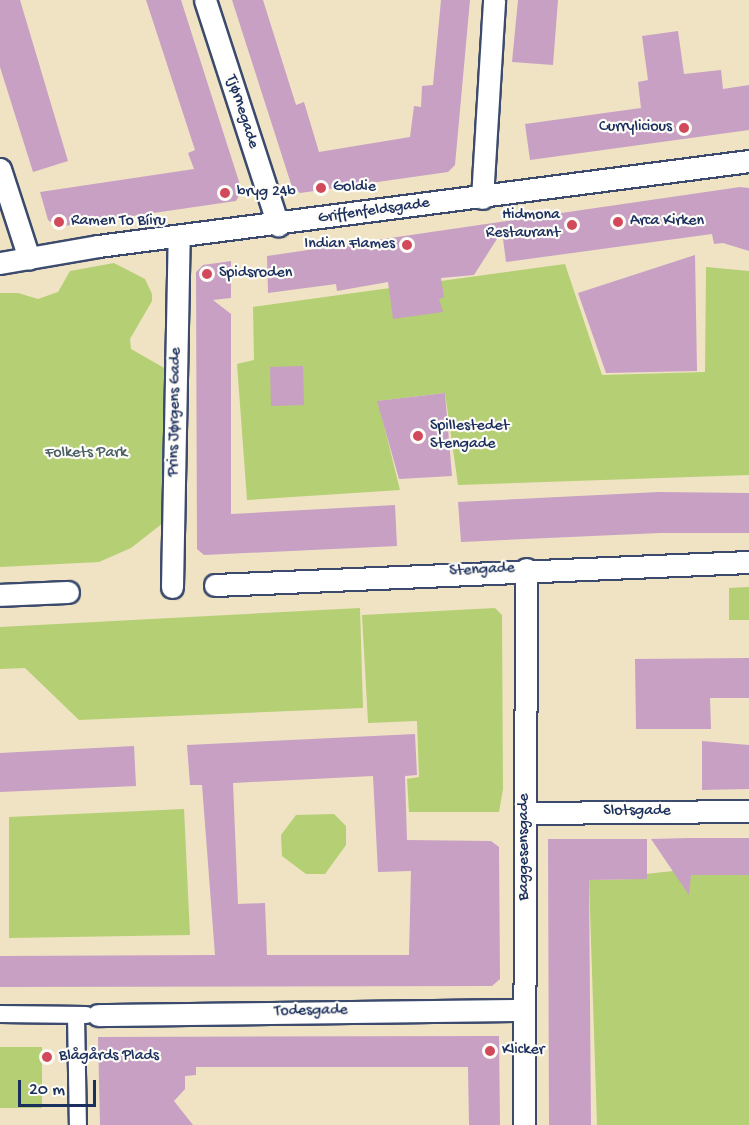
<!DOCTYPE html>
<html>
<head>
<meta charset="utf-8">
<style>
	body { margin:0 }
	#map { position:relative; width:749px; height:1125px; overflow:hidden; background:#efe3c4; font-family:"Gochi Hand",sans-serif }
	div>[style] { position:absolute }
	[style*='--x'] { left:calc(var(--x)*1px); top:calc(var(--y)*1px); width:calc(var(--w)*1px); rotate:calc(var(--a)*1deg) }
	.green>* { inset:0; background:#b5cf74 }
	.building>* { inset:0; background:#c7a0c4 }
	.roads { filter:drop-shadow(2px 0 #3b4a6d) drop-shadow(-2px 0 #3b4a6d) drop-shadow(0 2px #3b4a6d) drop-shadow(0 -2px #3b4a6d) }
	.pedestrian>* { height:16px; margin:-8px; padding:0 8px; transform-origin:8px; border-radius:8px; background:#fff }
	.minor>* { height:21px; margin:-10.5px; padding:0 10.5px; transform-origin:10.5px; border-radius:10.5px; background:#fff }
	.dots>* { width:16px; height:16px; translate:-50% -50%; box-sizing:border-box; border:3px solid #fdfcf7; border-radius:50% }
	span { translate:-50% -50%; white-space:nowrap; text-align:center; line-height:1.15; -webkit-text-stroke:4.5px #fdfcf7; paint-order:stroke }
	.street-label { font-size:16px; color:#1b2f5e }
	.poi-label { font-size:16px; color:#1b2f5e }
	.right { translate:-100% -50%; text-align:right }
	.left { translate:0 -50%; text-align:left }
	.park-label { font-size:16px; color:#495f65 }
	.scale { position:absolute; left:18px; top:1080px; width:78px; height:27px; box-sizing:border-box; border:3px solid #1b2f5e; border-top:0; padding-left:8px; font-size:18px; line-height:21px; white-space:nowrap; color:#1b2f5e; -webkit-text-stroke:4px #fdfcf7; paint-order:stroke }
</style>
</head>
<body>
<div id="map">
	<div class="green">
		<i style="clip-path:polygon(114px 263px,145px 279px,152px 294px,152px 301px,130px 339px,131px 349px,166px 369px,163px 523px,131px 548px,99px 562px,0 567px,0 293px,18px 293px,38px 299px,58px 292px,70px 271px)"></i>
		<i style="clip-path:polygon(565px 264px,602px 375px,705px 372px,706px 267px,749px 271px,749px 475px,458px 485px,445px 393px,378px 401px,400px 490px,247px 500px,237px 364px,254px 360px,253px 307px)"></i>
		<i style="clip-path:polygon(749px 587px,749px 620px,729px 620px,729px 588px)"></i>
		<i style="clip-path:polygon(360px 608px,363px 708px,79px 720px,25px 668px,0 669px,0 627px)"></i>
		<i style="clip-path:polygon(495px 608px,502px 615px,503px 789px,499px 812px,409px 812px,407px 779px,419px 777px,417px 721px,368px 723px,362px 615px)"></i>
		<i style="clip-path:polygon(184px 809px,190px 935px,9px 938px,9px 817px)"></i>
		<i style="clip-path:polygon(334px 814px,346px 826px,346px 845px,325px 874px,306px 874px,282px 856px,281px 835px,296px 815px)"></i>
		<i style="clip-path:polygon(673px 871px,691px 875px,749px 875px,749px 1125px,597px 1125px,589px 880px,636px 879px,636px 875px)"></i>
		<i style="clip-path:polygon(0 1047px,42px 1047px,42px 1108px,0 1108px)"></i>
	</div>
	<div class="building">
		<i style="clip-path:polygon(0 0,20px 0,68px 161px,33px 172px,0 67px)"></i>
		<i style="clip-path:polygon(146px 0,181px 0,242px 191px,236px 201px,57px 227px,48px 220px,40px 192px,194px 169px,188px 153px,195px 150px)"></i>
		<i style="clip-path:polygon(232px 0,263px 0,296px 105px,304px 102px,319px 152px,410px 137px,414px 106px,421px 107px,422px 86px,433px 85px,441px 0,470px 0,455px 165px,448px 172px,300px 193px,292px 187px)"></i>
		<i style="clip-path:polygon(518px 0,558px 0,553px 65px,512px 62px)"></i>
		<i style="clip-path:polygon(678px 31px,684px 74px,721px 70px,723px 89px,749px 85px,749px 130px,530px 160px,525px 124px,641px 108px,638px 82px,648px 80px,642px 36px)"></i>
		<i style="clip-path:polygon(740px 187px,749px 188px,749px 251px,723px 243px,714px 244px,712px 234px,506px 262px,502px 231px,474px 275px,441px 278px,444px 297px,439px 299px,443px 312px,393px 319px,388px 282px,337px 291px,336px 284px,268px 293px,267px 256px)"></i>
		<i style="clip-path:polygon(695px 255px,697px 371px,606px 373px,578px 293px)"></i>
		<i style="clip-path:polygon(231px 261px,231px 298px,213px 300px,231px 314px,231px 514px,395px 505px,397px 546px,204px 555px,197px 549px,196px 272px,203px 265px)"></i>
		<i style="clip-path:polygon(303px 366px,304px 405px,271px 406px,270px 367px)"></i>
		<i style="clip-path:polygon(445px 393px,452px 476px,399px 479px,377px 401px)"></i>
		<i style="clip-path:polygon(659px 492px,749px 493px,749px 533px,660px 533px,461px 542px,458px 502px)"></i>
		<i style="clip-path:polygon(749px 658px,749px 698px,710px 698px,711px 729px,636px 729px,635px 659px)"></i>
		<i style="clip-path:polygon(evenodd,415px 734px,417px 775px,405px 776px,407px 840px,491px 841px,499px 847px,500px 979px,492px 986px,0 987px,0 956px,215px 955px,202px 785px,190px 785px,187px 745px,415px 734px,373px 776px,378px 872px,411px 871px,409px 955px,267px 955px,265px 903px,238px 904px,233px 783px,373px 776px)"></i>
		<i style="clip-path:polygon(702px 741px,749px 745px,749px 789px,702px 790px)"></i>
		<i style="clip-path:polygon(134px 746px,136px 786px,0 792px,0 753px)"></i>
		<i style="clip-path:polygon(689px 838px,749px 838px,749px 875px,691px 875px,689px 895px,651px 839px)"></i>
		<i style="clip-path:polygon(548px 839px,647px 839px,647px 879px,589px 880px,591px 1125px,549px 1125px)"></i>
		<i style="clip-path:polygon(499px 1036px,500px 1125px,469px 1125px,468px 1067px,196px 1067px,196px 1075px,185px 1076px,185px 1089px,174px 1101px,193px 1125px,100px 1125px,98px 1037px)"></i>
	</div>
	<div class="roads">
		<div class="pedestrian">
			<i style="--x:0;--y:1014;--w:86;--a:0.7"></i>
			<i style="--x:76;--y:1015;--w:110;--a:89"></i>
		</div>
		<div class="minor">
			<i style="--x:205;--y:0;--w:237;--a:72"></i>
			<i style="--x:0;--y:169;--w:94;--a:72"></i>
			<i style="--x:482;--y:198;--w:198;--a:-86.5"></i>
			<i style="--x:0;--y:263;--w:99;--a:-9.8"></i>
			<i style="--x:98;--y:246;--w:657;--a:-7.44"></i>
			<i style="--x:215;--y:585;--w:534;--a:-2.47"></i>
			<i style="--x:172;--y:587;--w:351;--a:-88.9"></i>
			<i style="--x:0;--y:595;--w:68;--a:-2.5"></i>
			<i style="--x:526;--y:813;--w:223;--a:-0.5"></i>
			<i style="--x:98;--y:1015;--w:426;--a:-0.7"></i>
			<i style="--x:524;--y:1125;--w:556;--a:-89.79"></i>
		</div>
	</div>
	<div class="dots">
		<i style="left:684px;top:128px;background:#d1495b"></i>
		<i style="left:321px;top:188px;background:#d1495b"></i>
		<i style="left:225px;top:193px;background:#d1495b"></i>
		<i style="left:59px;top:222px;background:#d1495b"></i>
		<i style="left:618px;top:222px;background:#d1495b"></i>
		<i style="left:572px;top:225px;background:#d1495b"></i>
		<i style="left:407px;top:245px;background:#d1495b"></i>
		<i style="left:207px;top:274px;background:#d1495b"></i>
		<i style="left:418px;top:436px;background:#d1495b"></i>
		<i style="left:490px;top:1051px;background:#d1495b"></i>
		<i style="left:47px;top:1057px;background:#d1495b"></i>
	</div>
	<div class="street-label">
		<span style="left:241px;top:112px;rotate:72deg">Tjørnegade</span>
		<span style="left:374px;top:212px;rotate:-8deg">Griffenfeldsgade</span>
		<span style="left:176px;top:412px;rotate:-89deg">Prins Jørgens Gade</span>
		<span style="left:482px;top:571px;rotate:-3deg">Stengade</span>
		<span style="left:637px;top:812px">Slotsgade</span>
		<span style="left:525px;top:847px;rotate:-90deg">Baggesensgade</span>
		<span style="left:311px;top:1012px;rotate:-1deg">Todesgade</span>
	</div>
	<div class="poi-label">
		<span class="right" style="left:672px;top:128px">Currylicious</span>
		<span class="left" style="left:333px;top:188px">Goldie</span>
		<span class="left" style="left:237px;top:193px">bryg 24b</span>
		<span class="right" style="left:560px;top:225px">Hidmona<br>Restaurant</span>
		<span class="left" style="left:71px;top:222px">Ramen To Bíiru</span>
		<span class="left" style="left:630px;top:222px">Arca Kirken</span>
		<span class="right" style="left:395px;top:245px">Indian Flames</span>
		<span class="left" style="left:219px;top:274px">Spidsroden</span>
		<span class="left" style="left:430px;top:436px">Spillestedet<br>Stengade</span>
		<span class="left" style="left:502px;top:1051px">Klicker</span>
		<span class="left" style="left:59px;top:1057px">Blågårds Plads</span>
	</div>
	<div class="park-label">
		<span style="left:86px;top:454px">Folkets Park</span>
	</div>
	<div class="scale">20 m</div>
</div>
</body>
</html>
